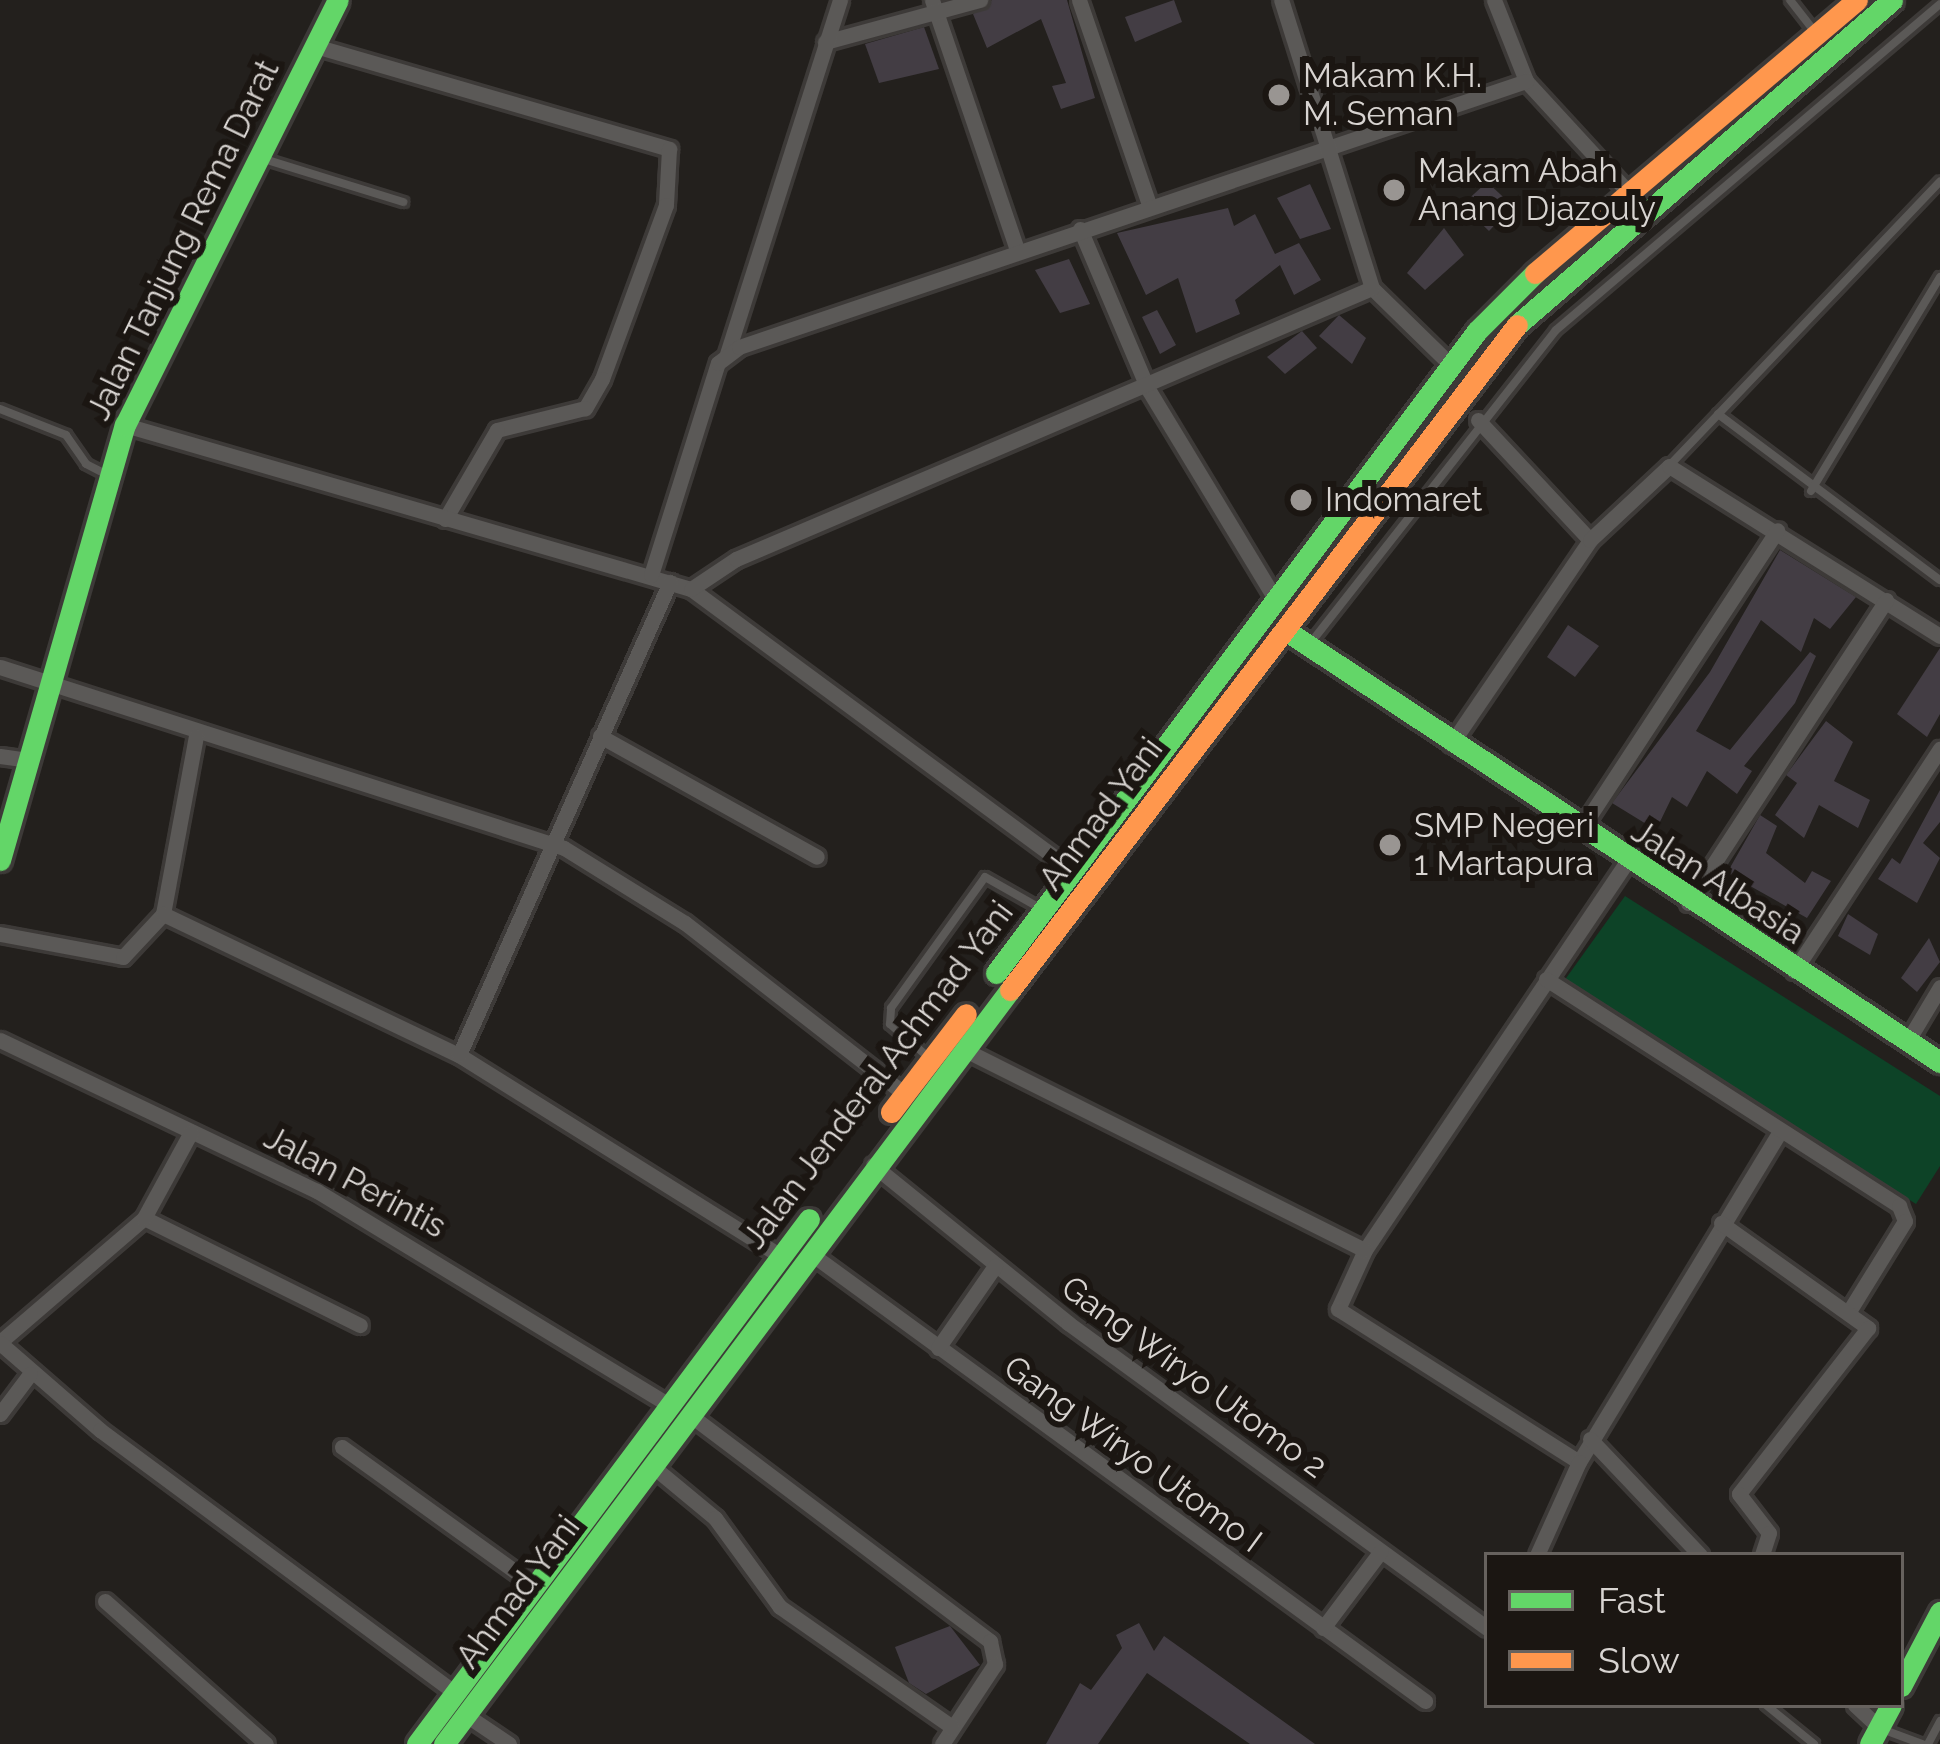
<!DOCTYPE html>
<html>
<head>
<meta charset="utf-8">
<style>
	body { margin:0 }
	#map { position:relative; width:1940px; height:1744px; overflow:hidden; background:#23201d; font-family:Raleway,sans-serif }
	div>[style] { position:absolute }
	[style*='--x'] { left:calc(var(--x)*1px); top:calc(var(--y)*1px); width:calc(var(--w)*1px); rotate:calc(var(--a)*1deg) }
	.green>* { inset:0; background:#0d4327 }
	.building>* { inset:0; background:#433d44 }
	.roads { filter:drop-shadow(3px 0 #3d3a38) drop-shadow(-3px 0 #3d3a38) drop-shadow(0 3px #3d3a38) drop-shadow(0 -3px #3d3a38) }
	.lane>* { height:8px; margin:-4px; padding:0 4px; transform-origin:4px; border-radius:4px; background:#5b5957 }
	.street>* { height:15px; margin:-7.5px; padding:0 7.5px; transform-origin:7.5px; border-radius:7.5px; background:#5b5957 }
	.fast>* { height:21px; margin:-10.5px; padding:0 10.5px; transform-origin:10.5px; border-radius:10.5px; background:#63d668 }
	.slow>* { height:21px; margin:-10.5px; padding:0 10.5px; transform-origin:10.5px; border-radius:10.5px; background:#ff974d }
	.dots>* { width:33px; height:33px; translate:-50% -50%; box-sizing:border-box; border:6px solid #1b1612; border-radius:50% }
	span { translate:-50% -50%; white-space:nowrap; text-align:center; line-height:1.15; -webkit-text-stroke:12px #1b1612; paint-order:stroke }
	.poi-label { font-size:33px; color:#d8d4d1 }
	.left { translate:0 -50%; text-align:left }
	.street-label { font-size:33px; color:#d8d4d1 }
	.legend { position:absolute; left:1484px; top:1552px; width:420px; height:156px; box-sizing:border-box; background:#1b1612; border:3px solid #67625e; margin:0; padding:15px 21px; list-style:none; font-size:36px; color:#d8d4d1 }
	.legend li { display:flex; align-items:center; gap:24px; height:60px }
	.legend b { width:60px; border:3px solid #67625e }
</style>
</head>
<body>
<div id="map">
	<div class="green">
		<i style="clip-path:polygon(1625px 896px,1940px 1096px,1940px 1166px,1916px 1204px,1564px 981px)"></i>
	</div>
	<div class="building">
		<i style="clip-path:polygon(992px 0,1067px 0,1095px 98px,1061px 109px,1052px 86px,1066px 83px,1041px 19px,987px 48px,973px 14px)"></i>
		<i style="clip-path:polygon(1174px 0,1182px 22px,1135px 42px,1125px 17px)"></i>
		<i style="clip-path:polygon(924px 27px,939px 69px,879px 83px,865px 44px)"></i>
		<i style="clip-path:polygon(1487px 182px,1513px 206px,1489px 231px,1462px 205px)"></i>
		<i style="clip-path:polygon(1310px 184px,1331px 229px,1300px 239px,1277px 198px)"></i>
		<i style="clip-path:polygon(1228px 208px,1234px 226px,1255px 214px,1275px 254px,1299px 243px,1321px 280px,1294px 295px,1280px 265px,1235px 300px,1240px 314px,1196px 333px,1178px 278px,1146px 295px,1117px 233px)"></i>
		<i style="clip-path:polygon(1444px 228px,1464px 255px,1425px 290px,1407px 273px)"></i>
		<i style="clip-path:polygon(1069px 259px,1090px 304px,1060px 313px,1035px 270px)"></i>
		<i style="clip-path:polygon(1157px 310px,1176px 345px,1160px 354px,1142px 317px)"></i>
		<i style="clip-path:polygon(1339px 315px,1366px 338px,1352px 364px,1319px 336px)"></i>
		<i style="clip-path:polygon(1302px 331px,1317px 348px,1285px 374px,1267px 357px)"></i>
		<i style="clip-path:polygon(1780px 550px,1856px 597px,1830px 629px,1814px 618px,1801px 652px,1761px 620px,1696px 731px,1730px 750px,1810px 652px,1816px 656px,1795px 703px,1744px 766px,1752px 771px,1737px 794px,1707px 771px,1687px 807px,1672px 797px,1656px 830px,1612px 803px,1710px 672px)"></i>
		<i style="clip-path:polygon(1568px 625px,1599px 646px,1575px 677px,1547px 657px)"></i>
		<i style="clip-path:polygon(1940px 648px,1940px 714px,1927px 737px,1897px 714px)"></i>
		<i style="clip-path:polygon(1826px 721px,1853px 742px,1834px 781px,1870px 800px,1858px 828px,1819px 805px,1804px 838px,1775px 815px,1797px 783px,1786px 775px)"></i>
		<i style="clip-path:polygon(1940px 790px,1940px 822px,1923px 843px,1940px 858px,1917px 903px,1878px 879px,1892px 858px,1900px 864px)"></i>
		<i style="clip-path:polygon(1760px 815px,1777px 826px,1766px 853px,1805px 883px,1812px 871px,1831px 881px,1807px 918px,1727px 873px)"></i>
		<i style="clip-path:polygon(1848px 914px,1878px 934px,1870px 955px,1838px 936px)"></i>
		<i style="clip-path:polygon(1929px 938px,1940px 962px,1917px 992px,1901px 978px)"></i>
		<i style="clip-path:polygon(1139px 1623px,1154px 1651px,1164px 1636px,1315px 1744px,1250px 1744px,1147px 1673px,1098px 1744px,1046px 1744px,1080px 1683px,1091px 1690px,1122px 1648px,1116px 1635px)"></i>
		<i style="clip-path:polygon(950px 1626px,980px 1665px,926px 1694px,909px 1683px,895px 1647px)"></i>
	</div>
	<div class="roads">
		<div class="lane">
			<i style="--x:1790;--y:0;--w:34;--a:52"></i>
			<i style="--x:261;--y:158;--w:149;--a:17.2"></i>
			<i style="--x:0;--y:409;--w:71;--a:21.5"></i>
			<i style="--x:66;--y:435;--w:35;--a:55"></i>
			<i style="--x:86;--y:464;--w:25;--a:27"></i>
			<i style="--x:1718;--y:414;--w:277;--a:36.8"></i>
			<i style="--x:1669;--y:466;--w:393;--a:-46.4"></i>
			<i style="--x:1811;--y:491;--w:250;--a:-58.9"></i>
			<i style="--x:1309;--y:645;--w:400;--a:-51.9"></i>
			<i style="--x:1556;--y:330;--w:504;--a:-40.33"></i>
			<i style="--x:927;--y:1056;--w:49;--a:-139.1"></i>
			<i style="--x:890;--y:1024;--w:16;--a:-86"></i>
			<i style="--x:891;--y:1008;--w:161;--a:-54.3"></i>
			<i style="--x:985;--y:877;--w:61;--a:29.5"></i>
			<i style="--x:1766;--y:1705;--w:62;--a:39.1"></i>
			<i style="--x:1879;--y:1728;--w:46;--a:20.4"></i>
			<i style="--x:1928;--y:1744;--w:26;--a:-62"></i>
		</div>
		<div class="street">
			<i style="--x:932;--y:0;--w:264;--a:71.2"></i>
			<i style="--x:1079;--y:0;--w:217;--a:71.1"></i>
			<i style="--x:1494;--y:0;--w:87;--a:68.4"></i>
			<i style="--x:1526;--y:81;--w:152;--a:47.4"></i>
			<i style="--x:825;--y:42;--w:161;--a:-15.2"></i>
			<i style="--x:315;--y:46;--w:369;--a:16.2"></i>
			<i style="--x:669;--y:149;--w:56;--a:93.1"></i>
			<i style="--x:666;--y:205;--w:185;--a:110.2"></i>
			<i style="--x:602;--y:379;--w:34;--a:120"></i>
			<i style="--x:585;--y:408;--w:91;--a:166"></i>
			<i style="--x:497;--y:430;--w:103;--a:120.3"></i>
			<i style="--x:1080;--y:229;--w:174;--a:67"></i>
			<i style="--x:1148;--y:389;--w:247;--a:58.8"></i>
			<i style="--x:1372;--y:288;--w:110;--a:44.3"></i>
			<i style="--x:727;--y:354;--w:372;--a:-72.3"></i>
			<i style="--x:1478;--y:420;--w:164;--a:47"></i>
			<i style="--x:125;--y:425;--w:589;--a:16.16"></i>
			<i style="--x:691;--y:589;--w:476;--a:36.4"></i>
			<i style="--x:651;--y:575;--w:222;--a:-72.5"></i>
			<i style="--x:718;--y:363;--w:26;--a:-37"></i>
			<i style="--x:739;--y:347;--w:831;--a:-18.67"></i>
			<i style="--x:691;--y:589;--w:54;--a:-33.7"></i>
			<i style="--x:736;--y:559;--w:691;--a:-23.08"></i>
			<i style="--x:1372;--y:288;--w:302;--a:-107.5"></i>
			<i style="--x:0;--y:667;--w:592;--a:17.79"></i>
			<i style="--x:564;--y:848;--w:142;--a:31.8"></i>
			<i style="--x:685;--y:923;--w:279;--a:37.9"></i>
			<i style="--x:600;--y:736;--w:248;--a:29.1"></i>
			<i style="--x:1451;--y:744;--w:247;--a:-55.7"></i>
			<i style="--x:1590;--y:540;--w:108;--a:-43.1"></i>
			<i style="--x:1669;--y:466;--w:320;--a:32.1"></i>
			<i style="--x:0;--y:756;--w:28;--a:8"></i>
			<i style="--x:1579;--y:832;--w:361;--a:-56.7"></i>
			<i style="--x:1626;--y:863;--w:467;--a:124"></i>
			<i style="--x:1365;--y:1250;--w:65;--a:114.6"></i>
			<i style="--x:1338;--y:1309;--w:285;--a:32.4"></i>
			<i style="--x:1579;--y:1462;--w:386;--a:-58.7"></i>
			<i style="--x:1688;--y:903;--w:362;--a:-56.8"></i>
			<i style="--x:163;--y:914;--w:181;--a:-79.5"></i>
			<i style="--x:0;--y:934;--w:125;--a:10.6"></i>
			<i style="--x:123;--y:957;--w:59;--a:-47.1"></i>
			<i style="--x:163;--y:914;--w:328;--a:25.5"></i>
			<i style="--x:459;--y:1055;--w:380;--a:32"></i>
			<i style="--x:1794;--y:971;--w:266;--a:-56.7"></i>
			<i style="--x:1546;--y:979;--w:420;--a:32.7"></i>
			<i style="--x:1899;--y:1206;--w:16;--a:68"></i>
			<i style="--x:1905;--y:1221;--w:108;--a:121.8"></i>
			<i style="--x:0;--y:1040;--w:351;--a:25.5"></i>
			<i style="--x:317;--y:1191;--w:410;--a:31.3"></i>
			<i style="--x:1907;--y:1042;--w:64;--a:-59"></i>
			<i style="--x:963;--y:1049;--w:449;--a:26.6"></i>
			<i style="--x:459;--y:1055;--w:518;--a:-65.96"></i>
			<i style="--x:873;--y:1165;--w:251;--a:39"></i>
			<i style="--x:1068;--y:1323;--w:518;--a:36.05"></i>
			<i style="--x:144;--y:1218;--w:241;--a:26.4"></i>
			<i style="--x:1721;--y:1223;--w:181;--a:35.5"></i>
			<i style="--x:1868;--y:1328;--w:210;--a:127.9"></i>
			<i style="--x:1739;--y:1494;--w:49;--a:52.4"></i>
			<i style="--x:1769;--y:1533;--w:23;--a:108"></i>
			<i style="--x:810;--y:1253;--w:761;--a:36.07"></i>
			<i style="--x:0;--y:1342;--w:190;--a:-40.7"></i>
			<i style="--x:144;--y:1218;--w:98;--a:-61.3"></i>
			<i style="--x:0;--y:1343;--w:133;--a:41"></i>
			<i style="--x:100;--y:1430;--w:442;--a:36.5"></i>
			<i style="--x:938;--y:1348;--w:100;--a:-55.2"></i>
			<i style="--x:0;--y:1414;--w:50;--a:-53.1"></i>
			<i style="--x:690;--y:1415;--w:376;--a:37"></i>
			<i style="--x:990;--y:1641;--w:24;--a:78"></i>
			<i style="--x:995;--y:1664;--w:96;--a:123.5"></i>
			<i style="--x:1590;--y:1439;--w:160;--a:46.5"></i>
			<i style="--x:342;--y:1447;--w:236;--a:35.7"></i>
			<i style="--x:651;--y:1465;--w:83;--a:39.6"></i>
			<i style="--x:715;--y:1518;--w:110;--a:53.9"></i>
			<i style="--x:780;--y:1607;--w:210;--a:34.9"></i>
			<i style="--x:1537;--y:1555;--w:102;--a:-65.7"></i>
			<i style="--x:105;--y:1601;--w:215;--a:41.6"></i>
			<i style="--x:1323;--y:1628;--w:96;--a:-53"></i>
			<i style="--x:1855;--y:1705;--w:33;--a:43"></i>
			<i style="--x:466;--y:1715;--w:52;--a:34"></i>
		</div>
		<div class="fast">
			<i style="--x:1517;--y:325;--w:496;--a:-40.9"></i>
			<i style="--x:1285;--y:630;--w:785;--a:33.41"></i>
			<i style="--x:0;--y:860;--w:453;--a:-74"></i>
			<i style="--x:125;--y:425;--w:475;--a:-63.4"></i>
			<i style="--x:996;--y:973;--w:802;--a:-53.16"></i>
			<i style="--x:1477;--y:331;--w:82;--a:-45"></i>
			<i style="--x:1901;--y:1686;--w:84;--a:-62.2"></i>
			<i style="--x:417;--y:1744;--w:655;--a:-53.25"></i>
			<i style="--x:444;--y:1744;--w:943;--a:-53.11"></i>
			<i style="--x:1870;--y:1744;--w:44;--a:-61.7"></i>
		</div>
		<div class="slow">
			<i style="--x:1535;--y:273;--w:422;--a:-40.3"></i>
			<i style="--x:1010;--y:990;--w:836;--a:-52.68"></i>
			<i style="--x:891;--y:1112;--w:123;--a:-52.6"></i>
		</div>
	</div>
	<div class="dots">
		<i style="left:1279px;top:95px;background:#999592"></i>
		<i style="left:1394px;top:190px;background:#999592"></i>
		<i style="left:1301px;top:500px;background:#999592"></i>
		<i style="left:1390px;top:845px;background:#999592"></i>
	</div>
	<div class="poi-label">
		<span class="left" style="left:1303px;top:95px">Makam K.H.<br>M. Seman</span>
		<span class="left" style="left:1418px;top:190px">Makam Abah<br>Anang Djazouly</span>
		<span class="left" style="left:1325px;top:500px">Indomaret</span>
		<span class="left" style="left:1414px;top:845px">SMP Negeri<br>1 Martapura</span>
	</div>
	<div class="street-label">
		<span style="left:183px;top:240px;rotate:-64deg">Jalan Tanjung Rema Darat</span>
		<span style="left:1101px;top:814px;rotate:-53deg">Ahmad Yani</span>
		<span style="left:1718px;top:882px;rotate:33deg">Jalan Albasia</span>
		<span style="left:878px;top:1075px;rotate:-53deg">Jalan Jenderal Achmad Yani</span>
		<span style="left:355px;top:1182px;rotate:28deg">Jalan Perintis</span>
		<span style="left:1194px;top:1377px;rotate:36deg">Gang Wiryo Utomo 2</span>
		<span style="left:1133px;top:1454px;rotate:36deg">Gang Wiryo Utomo I</span>
		<span style="left:518px;top:1592px;rotate:-53deg">Ahmad Yani</span>
	</div>
	<ul class="legend">
	<li><b style="height:15px;background:#63d668"></b>Fast</li>
	<li><b style="height:15px;background:#ff974d"></b>Slow</li>
	</ul>
</div>
</body>
</html>
